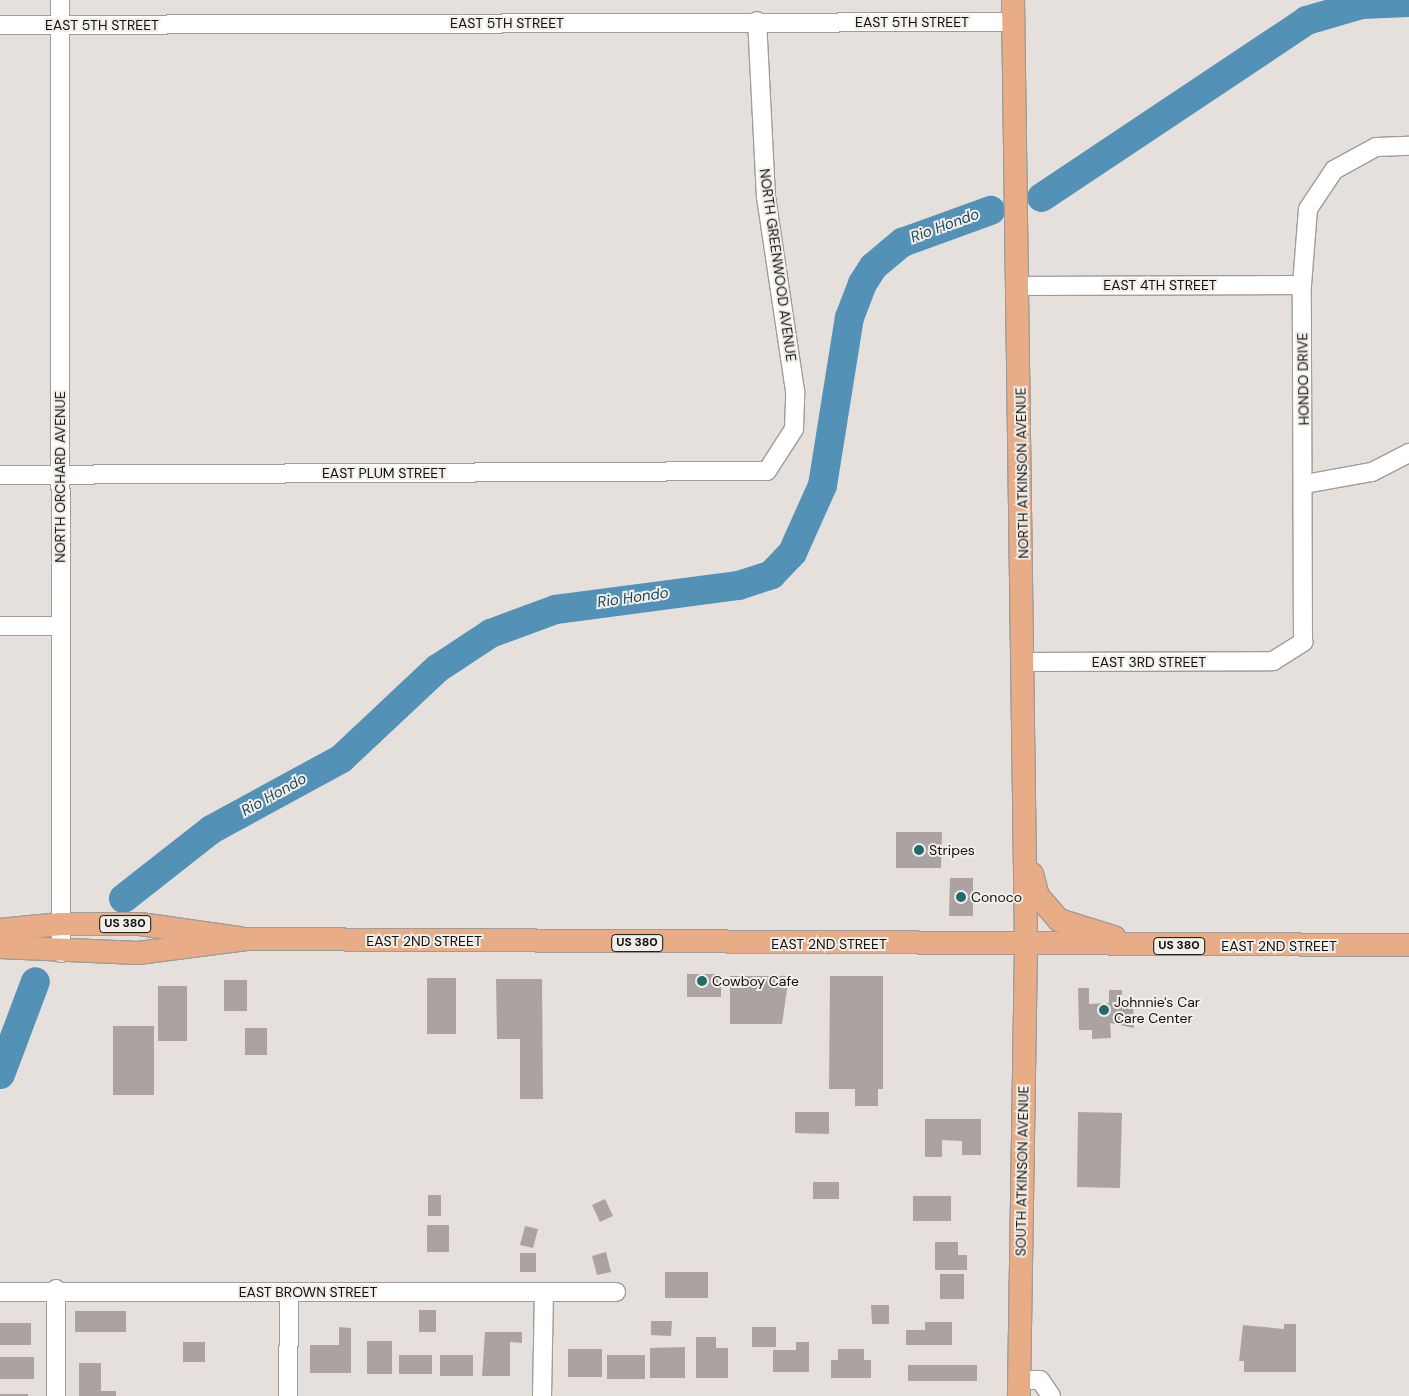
<!DOCTYPE html>
<html>
<head>
<meta charset="utf-8">
<style>
	body { margin:0 }
	#map { position:relative; width:1409px; height:1396px; overflow:hidden; background:#e5e0dc; font-family:"DM Sans",sans-serif }
	div>[style] { position:absolute }
	[style*='--x'] { left:calc(var(--x)*1px); top:calc(var(--y)*1px); width:calc(var(--w)*1px); rotate:calc(var(--a)*1deg) }
	.river>* { height:29px; margin:-14.5px; padding:0 14.5px; transform-origin:14.5px; border-radius:14.5px; background:#5391b6 }
	.building>* { inset:0; background:#aaa3a2 }
	.roads { filter:drop-shadow(1px 0 #a09c97) drop-shadow(-1px 0 #a09c97) drop-shadow(0 1px #a09c97) drop-shadow(0 -1px #a09c97) }
	.minor>* { height:18px; margin:-9px; padding:0 9px; transform-origin:9px; border-radius:9px; background:#fff }
	.major>* { height:22px; margin:-11px; padding:0 11px; transform-origin:11px; border-radius:11px; background:#e8ac87 }
	.dots>* { width:14px; height:14px; translate:-50% -50%; box-sizing:border-box; border:2px solid #f2eee9; border-radius:50% }
	span { translate:-50% -50%; white-space:nowrap; text-align:center; line-height:1.15; -webkit-text-stroke:4px #f2eee9; paint-order:stroke }
	.shield-label span { padding:1px 4px; background:#f2eee9; border:1px solid; border-radius:4px; -webkit-text-stroke-width:0 }
	.shield-label { font-size:12px; color:#11100e; font-weight:700 }
	.street-label { font-size:14px; color:#11100e }
	.poi-label { font-size:14px; color:#11100e }
	.left { translate:0 -50%; text-align:left }
	.water-label { font-size:15px; color:#174964; font-style:italic }
</style>
</head>
<body>
<div id="map">
	<div class="river">
		<i style="--x:1041;--y:197;--w:319;--a:-33.7"></i>
		<i style="--x:1306;--y:20;--w:57;--a:-16.2"></i>
		<i style="--x:1361;--y:4;--w:48;--a:-2.4"></i>
		<i style="--x:123;--y:898;--w:112;--a:-38.1"></i>
		<i style="--x:211;--y:829;--w:148;--a:-28.6"></i>
		<i style="--x:341;--y:758;--w:132;--a:-43.2"></i>
		<i style="--x:437;--y:668;--w:64;--a:-33.4"></i>
		<i style="--x:490;--y:633;--w:69;--a:-20.3"></i>
		<i style="--x:555;--y:609;--w:185;--a:-7.5"></i>
		<i style="--x:738;--y:585;--w:35;--a:-18"></i>
		<i style="--x:771;--y:574;--w:30;--a:-46"></i>
		<i style="--x:792;--y:552;--w:73;--a:-65.9"></i>
		<i style="--x:822;--y:485;--w:170;--a:-80.9"></i>
		<i style="--x:849;--y:317;--w:36;--a:-69"></i>
		<i style="--x:862;--y:283;--w:20;--a:-57"></i>
		<i style="--x:873;--y:266;--w:38;--a:-40"></i>
		<i style="--x:902;--y:242;--w:94;--a:-20"></i>
		<i style="--x:0;--y:1074;--w:99;--a:-69.4"></i>
	</div>
	<div class="building">
		<i style="clip-path:polygon(896px 832px,942px 832px,941px 868px,896px 868px)"></i>
		<i style="clip-path:polygon(950px 878px,973px 878px,973px 916px,949px 916px)"></i>
		<i style="clip-path:polygon(687px 974px,721px 974px,721px 997px,687px 997px)"></i>
		<i style="clip-path:polygon(730px 976px,789px 976px,782px 1024px,730px 1024px)"></i>
		<i style="clip-path:polygon(830px 976px,883px 976px,883px 1089px,878px 1089px,878px 1106px,855px 1106px,855px 1089px,829px 1089px)"></i>
		<i style="clip-path:polygon(427px 978px,456px 978px,456px 1034px,427px 1034px)"></i>
		<i style="clip-path:polygon(496px 979px,542px 979px,543px 1099px,520px 1099px,520px 1039px,497px 1039px)"></i>
		<i style="clip-path:polygon(224px 980px,247px 980px,247px 1011px,224px 1011px)"></i>
		<i style="clip-path:polygon(158px 986px,187px 986px,187px 1041px,158px 1041px)"></i>
		<i style="clip-path:polygon(1078px 988px,1089px 988px,1089px 1004px,1109px 1003px,1109px 990px,1122px 990px,1122px 1004px,1133px 1004px,1134px 1028px,1110px 1023px,1111px 1038px,1092px 1039px,1092px 1030px,1079px 1030px)"></i>
		<i style="clip-path:polygon(113px 1026px,154px 1026px,154px 1095px,113px 1095px)"></i>
		<i style="clip-path:polygon(245px 1028px,267px 1028px,267px 1055px,245px 1055px)"></i>
		<i style="clip-path:polygon(795px 1112px,829px 1112px,829px 1134px,795px 1133px)"></i>
		<i style="clip-path:polygon(1078px 1112px,1122px 1113px,1120px 1188px,1077px 1187px)"></i>
		<i style="clip-path:polygon(925px 1119px,981px 1119px,981px 1155px,962px 1155px,962px 1141px,942px 1140px,942px 1157px,925px 1157px)"></i>
		<i style="clip-path:polygon(813px 1182px,839px 1182px,839px 1199px,813px 1199px)"></i>
		<i style="clip-path:polygon(428px 1195px,441px 1195px,441px 1216px,428px 1216px)"></i>
		<i style="clip-path:polygon(913px 1196px,951px 1196px,951px 1221px,913px 1221px)"></i>
		<i style="clip-path:polygon(605px 1199px,613px 1216px,600px 1222px,592px 1205px)"></i>
		<i style="clip-path:polygon(427px 1225px,449px 1225px,449px 1252px,427px 1252px)"></i>
		<i style="clip-path:polygon(525px 1226px,538px 1229px,533px 1248px,520px 1245px)"></i>
		<i style="clip-path:polygon(935px 1242px,958px 1242px,958px 1255px,967px 1255px,967px 1270px,935px 1270px)"></i>
		<i style="clip-path:polygon(606px 1252px,611px 1272px,597px 1275px,592px 1256px)"></i>
		<i style="clip-path:polygon(520px 1253px,536px 1253px,536px 1272px,520px 1272px)"></i>
		<i style="clip-path:polygon(665px 1272px,708px 1272px,708px 1298px,665px 1298px)"></i>
		<i style="clip-path:polygon(940px 1274px,964px 1274px,964px 1299px,940px 1299px)"></i>
		<i style="clip-path:polygon(871px 1305px,889px 1305px,889px 1324px,872px 1324px)"></i>
		<i style="clip-path:polygon(419px 1310px,436px 1310px,436px 1332px,419px 1332px)"></i>
		<i style="clip-path:polygon(75px 1311px,126px 1311px,126px 1332px,75px 1332px)"></i>
		<i style="clip-path:polygon(651px 1321px,672px 1321px,671px 1336px,651px 1335px)"></i>
		<i style="clip-path:polygon(925px 1322px,952px 1322px,952px 1345px,906px 1345px,906px 1330px,925px 1330px)"></i>
		<i style="clip-path:polygon(0 1323px,31px 1323px,31px 1345px,0 1345px)"></i>
		<i style="clip-path:polygon(1284px 1324px,1296px 1324px,1296px 1372px,1244px 1372px,1244px 1361px,1239px 1361px,1243px 1325px,1284px 1329px)"></i>
		<i style="clip-path:polygon(339px 1327px,351px 1328px,351px 1373px,310px 1373px,310px 1345px,339px 1345px)"></i>
		<i style="clip-path:polygon(752px 1327px,776px 1327px,776px 1347px,752px 1347px)"></i>
		<i style="clip-path:polygon(485px 1332px,522px 1332px,522px 1343px,510px 1342px,510px 1376px,482px 1376px)"></i>
		<i style="clip-path:polygon(696px 1337px,716px 1337px,716px 1348px,728px 1348px,728px 1378px,696px 1378px)"></i>
		<i style="clip-path:polygon(367px 1341px,392px 1341px,392px 1374px,367px 1374px)"></i>
		<i style="clip-path:polygon(183px 1342px,205px 1342px,205px 1362px,183px 1362px)"></i>
		<i style="clip-path:polygon(796px 1342px,809px 1342px,809px 1372px,773px 1372px,773px 1350px,796px 1350px)"></i>
		<i style="clip-path:polygon(685px 1347px,685px 1378px,650px 1378px,650px 1348px)"></i>
		<i style="clip-path:polygon(568px 1349px,602px 1349px,602px 1377px,568px 1377px)"></i>
		<i style="clip-path:polygon(838px 1349px,864px 1349px,864px 1360px,871px 1360px,871px 1378px,831px 1378px,831px 1360px,838px 1360px)"></i>
		<i style="clip-path:polygon(399px 1355px,432px 1355px,432px 1374px,399px 1374px)"></i>
		<i style="clip-path:polygon(440px 1355px,473px 1355px,473px 1376px,440px 1376px)"></i>
		<i style="clip-path:polygon(607px 1355px,645px 1355px,645px 1379px,607px 1379px)"></i>
		<i style="clip-path:polygon(0 1357px,34px 1357px,34px 1379px,0 1379px)"></i>
		<i style="clip-path:polygon(79px 1363px,101px 1363px,101px 1391px,116px 1391px,116px 1396px,79px 1396px)"></i>
		<i style="clip-path:polygon(908px 1365px,977px 1365px,977px 1381px,908px 1381px)"></i>
		<i style="clip-path:polygon(0 1394px,28px 1394px,28px 1396px,0 1396px)"></i>
	</div>
	<div class="roads">
		<div class="minor">
			<i style="--x:60;--y:0;--w:953;--a:89.94"></i>
			<i style="--x:0;--y:25;--w:1014;--a:-0.17"></i>
			<i style="--x:1019;--y:286;--w:283;--a:-0.2"></i>
			<i style="--x:0;--y:475;--w:767;--a:-0.3"></i>
			<i style="--x:767;--y:471;--w:50;--a:-57.3"></i>
			<i style="--x:794;--y:429;--w:38;--a:-88"></i>
			<i style="--x:795;--y:391;--w:196;--a:-98.5"></i>
			<i style="--x:766;--y:197;--w:176;--a:-92.9"></i>
			<i style="--x:1305;--y:484;--w:68;--a:-10.2"></i>
			<i style="--x:1372;--y:472;--w:42;--a:-27.2"></i>
			<i style="--x:0;--y:626;--w:60;--a:0"></i>
			<i style="--x:1025;--y:662;--w:248;--a:-0.2"></i>
			<i style="--x:1273;--y:661;--w:36;--a:-32"></i>
			<i style="--x:1303;--y:642;--w:357;--a:-90.2"></i>
			<i style="--x:1302;--y:285;--w:76;--a:-85.5"></i>
			<i style="--x:1308;--y:209;--w:47;--a:-56.3"></i>
			<i style="--x:1334;--y:170;--w:48;--a:-28.7"></i>
			<i style="--x:1376;--y:147;--w:33;--a:-2"></i>
			<i style="--x:56;--y:1289;--w:107;--a:90"></i>
			<i style="--x:0;--y:1292;--w:616;--a:0"></i>
			<i style="--x:1019;--y:1380;--w:21;--a:0"></i>
			<i style="--x:1040;--y:1380;--w:19;--a:55"></i>
			<i style="--x:288;--y:1396;--w:104;--a:-89.4"></i>
			<i style="--x:542;--y:1396;--w:104;--a:-88.9"></i>
		</div>
		<div class="major">
			<i style="--x:1013;--y:0;--w:946;--a:89.21"></i>
			<i style="--x:1026;--y:946;--w:450;--a:90.9"></i>
			<i style="--x:1032;--y:874;--w:23;--a:75"></i>
			<i style="--x:1038;--y:896;--w:32;--a:49"></i>
			<i style="--x:1059;--y:920;--w:58;--a:17.2"></i>
			<i style="--x:0;--y:930;--w:61;--a:-5.6"></i>
			<i style="--x:61;--y:924;--w:79;--a:0"></i>
			<i style="--x:140;--y:924;--w:101;--a:8"></i>
			<i style="--x:0;--y:947;--w:138;--a:2.5"></i>
			<i style="--x:138;--y:953;--w:111;--a:-7.3"></i>
			<i style="--x:248;--y:939;--w:1161;--a:0.3"></i>
		</div>
	</div>
	<div class="dots">
		<i style="left:919px;top:850px;background:#206c6d"></i>
		<i style="left:961px;top:897px;background:#206c6d"></i>
		<i style="left:702px;top:981px;background:#206c6d"></i>
		<i style="left:1104px;top:1010px;background:#206c6d"></i>
	</div>
	<div class="shield-label">
		<span style="left:125px;top:924px">US 380</span>
		<span style="left:637px;top:943px">US 380</span>
		<span style="left:1179px;top:946px">US 380</span>
	</div>
	<div class="street-label">
		<span style="left:912px;top:22px">EAST 5TH STREET</span>
		<span style="left:507px;top:23px">EAST 5TH STREET</span>
		<span style="left:102px;top:25px">EAST 5TH STREET</span>
		<span style="left:778px;top:265px;rotate:82deg">NORTH GREENWOOD AVENUE</span>
		<span style="left:1160px;top:285px">EAST 4TH STREET</span>
		<span style="left:1303px;top:379px;rotate:-91deg">HONDO DRIVE</span>
		<span style="left:384px;top:473px">EAST PLUM STREET</span>
		<span style="left:1022px;top:473px;rotate:-91deg">NORTH ATKINSON AVENUE</span>
		<span style="left:60px;top:477px;rotate:-90deg">NORTH ORCHARD AVENUE</span>
		<span style="left:1149px;top:662px">EAST 3RD STREET</span>
		<span style="left:424px;top:941px">EAST 2ND STREET</span>
		<span style="left:829px;top:944px">EAST 2ND STREET</span>
		<span style="left:1279px;top:946px">EAST 2ND STREET</span>
		<span style="left:1022px;top:1171px;rotate:-89deg">SOUTH ATKINSON AVENUE</span>
		<span style="left:308px;top:1292px">EAST BROWN STREET</span>
	</div>
	<div class="poi-label">
		<span class="left" style="left:929px;top:850px">Stripes</span>
		<span class="left" style="left:971px;top:897px">Conoco</span>
		<span class="left" style="left:712px;top:981px">Cowboy Cafe</span>
		<span class="left" style="left:1114px;top:1010px">Johnnie's Car<br>Care Center</span>
	</div>
	<div class="water-label">
		<span style="left:945px;top:226px;rotate:-20deg">Rio Hondo</span>
		<span style="left:633px;top:598px;rotate:-8deg">Rio Hondo</span>
		<span style="left:274px;top:795px;rotate:-29deg">Rio Hondo</span>
	</div>
</div>
</body>
</html>
